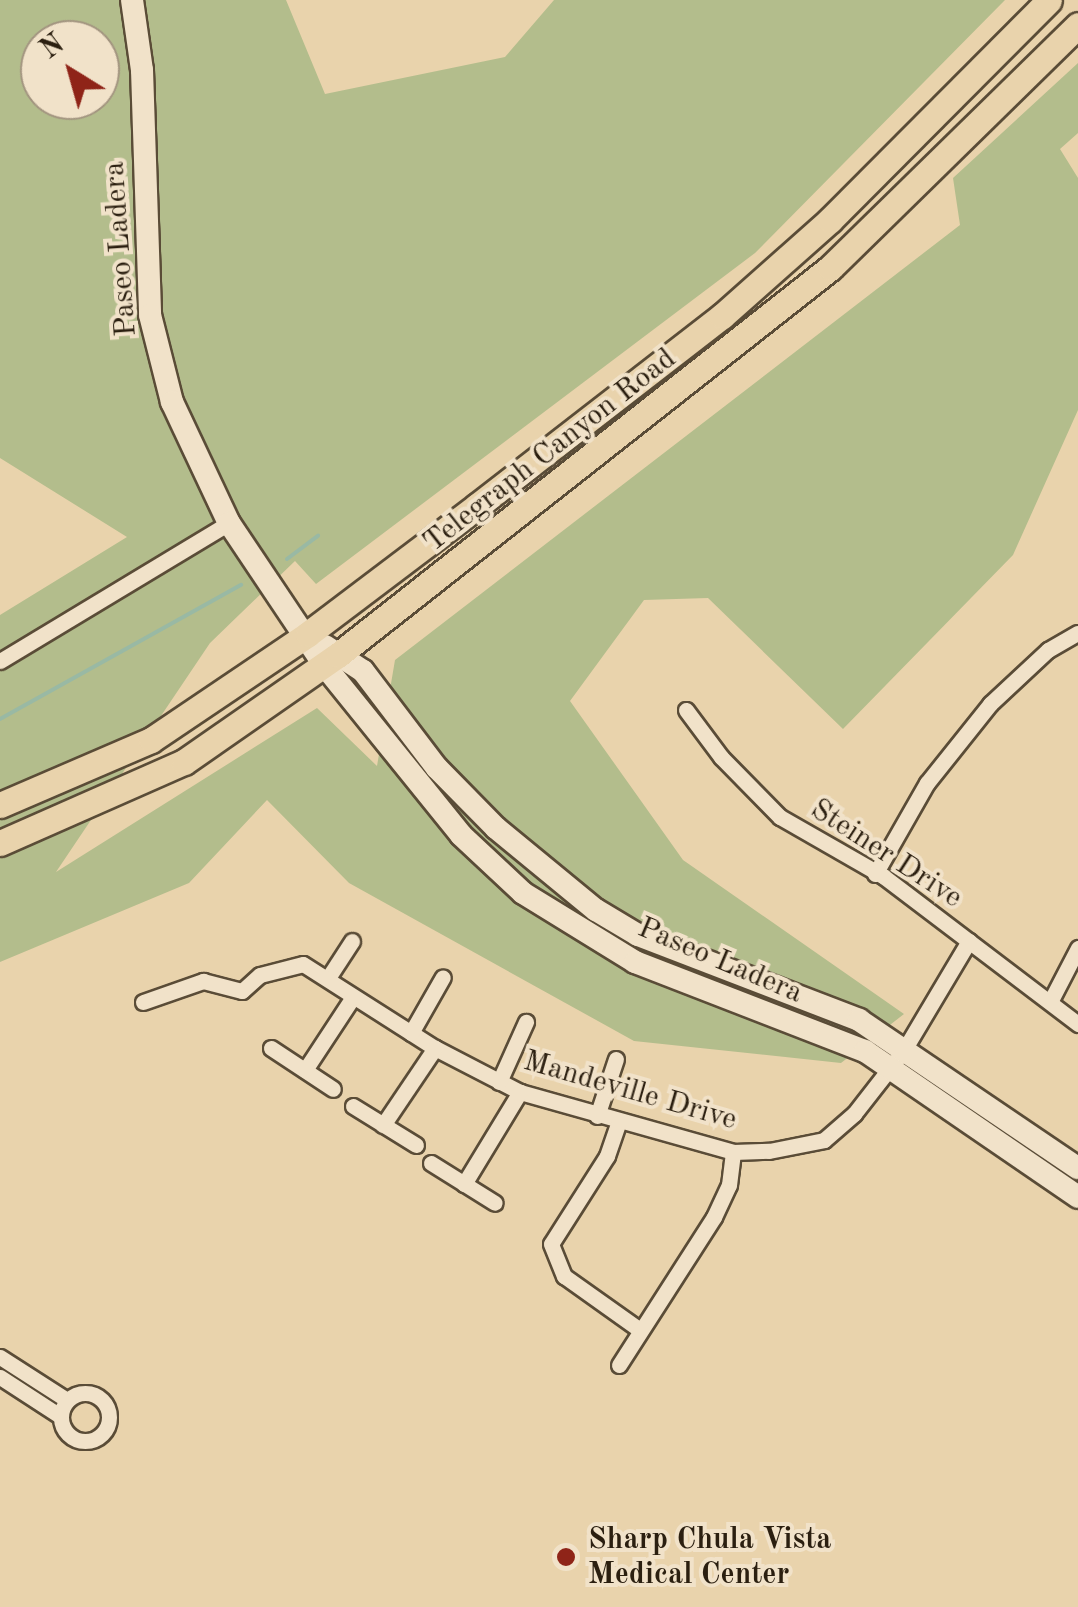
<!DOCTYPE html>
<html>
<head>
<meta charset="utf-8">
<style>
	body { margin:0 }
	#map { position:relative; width:1078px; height:1607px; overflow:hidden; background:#e9d3ac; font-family:"Old Standard TT",serif }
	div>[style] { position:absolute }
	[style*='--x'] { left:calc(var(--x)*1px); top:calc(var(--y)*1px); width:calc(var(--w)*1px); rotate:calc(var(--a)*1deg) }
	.green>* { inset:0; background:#b3bd8c }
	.stream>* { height:4px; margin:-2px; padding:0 2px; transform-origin:2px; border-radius:2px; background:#99b9a4 }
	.roads { filter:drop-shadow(2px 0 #5a4c37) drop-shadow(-2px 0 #5a4c37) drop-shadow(0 2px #5a4c37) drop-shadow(0 -2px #5a4c37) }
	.street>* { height:15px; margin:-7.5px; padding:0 7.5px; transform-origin:7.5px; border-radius:7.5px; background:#f1e2c9 }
	.street>.ring { margin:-7.5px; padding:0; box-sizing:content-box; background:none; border:15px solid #f1e2c9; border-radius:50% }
	.secondary>* { height:22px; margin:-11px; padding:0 11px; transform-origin:11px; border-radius:11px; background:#f1e2c9 }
	.primary>* { height:25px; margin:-12.5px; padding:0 12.5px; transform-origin:12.5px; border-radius:12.5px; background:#e9d3ac }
	.dots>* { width:28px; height:28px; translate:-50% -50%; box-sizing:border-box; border:5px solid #f1e2c9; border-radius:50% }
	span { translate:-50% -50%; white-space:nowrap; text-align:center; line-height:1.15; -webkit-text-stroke:8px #f1e2c9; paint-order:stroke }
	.street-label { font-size:30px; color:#2b1f10 }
	.poi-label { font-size:30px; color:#2b1f10; font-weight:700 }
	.left { translate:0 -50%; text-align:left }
	.north { position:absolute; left:20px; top:20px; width:100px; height:100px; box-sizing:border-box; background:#f1e2c9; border:2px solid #a2947f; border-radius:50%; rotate:323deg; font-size:28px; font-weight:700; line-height:40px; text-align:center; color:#2b1f10 }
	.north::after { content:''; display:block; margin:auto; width:35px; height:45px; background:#8f2418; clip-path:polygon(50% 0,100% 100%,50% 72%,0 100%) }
</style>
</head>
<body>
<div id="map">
	<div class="green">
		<i style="clip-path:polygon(evenodd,0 0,286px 0,325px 94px,505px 57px,554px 0,1005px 0,755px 253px,316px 584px,295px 561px,210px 643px,56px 872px,317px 708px,377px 766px,395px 660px,960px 225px,953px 178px,1078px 63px,1078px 133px,1060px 149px,1078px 178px,1078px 410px,1013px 555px,843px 729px,708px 598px,644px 600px,570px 701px,683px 860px,904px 1014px,841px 1063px,634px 1041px,349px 883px,267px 800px,189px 883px,0 962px,0 615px,127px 537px,0 458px,0 0,40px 40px,100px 40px,100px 100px,40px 100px,40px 40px)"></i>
	</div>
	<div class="stream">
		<i style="--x:287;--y:559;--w:39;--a:-37"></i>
		<i style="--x:0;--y:719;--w:276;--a:-29.1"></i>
	</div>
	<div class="roads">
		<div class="street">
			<i style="--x:0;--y:661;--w:267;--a:-31.1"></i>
			<i style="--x:686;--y:710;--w:59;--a:53.3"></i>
			<i style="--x:721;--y:757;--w:84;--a:45.5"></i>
			<i style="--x:780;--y:817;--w:119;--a:29.8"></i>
			<i style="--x:883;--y:876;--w:245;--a:37.2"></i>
			<i style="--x:875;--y:874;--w:105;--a:-60.3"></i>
			<i style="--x:927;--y:783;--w:101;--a:-51.4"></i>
			<i style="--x:990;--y:704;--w:79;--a:-43"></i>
			<i style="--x:1048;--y:650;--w:34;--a:-30"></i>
			<i style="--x:328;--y:978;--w:44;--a:-57"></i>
			<i style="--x:143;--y:1002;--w:64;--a:-19.3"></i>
			<i style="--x:203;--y:981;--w:40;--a:14.4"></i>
			<i style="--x:242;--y:991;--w:24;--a:-42"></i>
			<i style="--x:260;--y:975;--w:44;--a:-14.3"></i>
			<i style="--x:303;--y:964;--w:156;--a:32.5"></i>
			<i style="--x:435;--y:1048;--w:96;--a:27.4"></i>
			<i style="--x:520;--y:1092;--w:221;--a:15.7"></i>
			<i style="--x:733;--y:1152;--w:36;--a:-2"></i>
			<i style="--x:769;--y:1151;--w:56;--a:-11.3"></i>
			<i style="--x:824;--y:1140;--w:40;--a:-41"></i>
			<i style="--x:854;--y:1114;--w:81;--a:-52"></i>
			<i style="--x:904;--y:1050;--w:127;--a:-59.2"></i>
			<i style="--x:1050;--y:1002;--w:61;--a:-62.6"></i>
			<i style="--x:411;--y:1033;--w:64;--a:-60.3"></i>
			<i style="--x:271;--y:1048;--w:74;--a:33.5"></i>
			<i style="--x:305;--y:1070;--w:87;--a:-56.7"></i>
			<i style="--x:499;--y:1082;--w:66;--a:-65.8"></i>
			<i style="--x:353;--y:1106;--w:74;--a:31.8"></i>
			<i style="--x:597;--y:1116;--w:60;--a:-71.6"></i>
			<i style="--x:619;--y:1121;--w:37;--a:109"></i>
			<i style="--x:607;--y:1156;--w:104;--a:122.5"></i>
			<i style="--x:551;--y:1244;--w:35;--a:68"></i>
			<i style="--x:564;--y:1276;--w:93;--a:35.4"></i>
			<i style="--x:383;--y:1125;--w:93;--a:-56"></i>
			<i style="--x:431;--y:1163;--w:75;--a:32"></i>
			<i style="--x:464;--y:1184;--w:108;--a:-58.7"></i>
			<i style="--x:0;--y:1357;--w:80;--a:32.7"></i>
			<i style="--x:619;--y:1365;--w:176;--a:-57.3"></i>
			<i style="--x:714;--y:1217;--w:35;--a:-65"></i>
			<i style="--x:729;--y:1185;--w:33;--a:-83"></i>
			<i style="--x:0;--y:1377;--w:72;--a:33"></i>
			<i class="ring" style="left:61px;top:1393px;width:33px;height:33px"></i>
		</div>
		<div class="secondary">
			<i style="--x:132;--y:0;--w:71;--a:81.9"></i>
			<i style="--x:142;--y:70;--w:245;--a:88.1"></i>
			<i style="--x:150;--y:315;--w:90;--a:75.8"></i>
			<i style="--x:172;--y:402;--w:134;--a:64.8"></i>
			<i style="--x:229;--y:523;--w:171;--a:56.2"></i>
			<i style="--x:324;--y:665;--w:218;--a:51.1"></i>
			<i style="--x:461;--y:835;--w:85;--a:43.1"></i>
			<i style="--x:523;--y:893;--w:132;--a:31.6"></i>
			<i style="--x:635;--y:962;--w:247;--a:21.2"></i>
			<i style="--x:865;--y:1051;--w:258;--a:34.4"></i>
			<i style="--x:325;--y:646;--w:45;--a:33.3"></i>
			<i style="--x:363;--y:671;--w:122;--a:52.7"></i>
			<i style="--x:437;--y:768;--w:84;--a:45.5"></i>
			<i style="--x:496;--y:828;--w:129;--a:39.4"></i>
			<i style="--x:596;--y:910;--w:49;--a:30.8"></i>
			<i style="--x:638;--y:935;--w:237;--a:21"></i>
			<i style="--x:859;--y:1020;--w:264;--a:34.1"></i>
		</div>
		<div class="primary">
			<i style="--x:0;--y:805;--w:164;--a:-23.3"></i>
			<i style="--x:151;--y:740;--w:189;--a:-34"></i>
			<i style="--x:308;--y:634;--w:212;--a:-37.1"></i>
			<i style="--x:477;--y:506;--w:310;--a:-37.8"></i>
			<i style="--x:722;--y:316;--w:144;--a:-41.6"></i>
			<i style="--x:830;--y:220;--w:310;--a:-45.1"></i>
			<i style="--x:0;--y:843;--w:201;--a:-23.8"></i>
			<i style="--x:184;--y:762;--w:188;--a:-34.8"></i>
			<i style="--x:338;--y:655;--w:626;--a:-38.19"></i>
			<i style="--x:830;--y:268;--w:347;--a:-44.4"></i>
		</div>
	</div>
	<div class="dots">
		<i style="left:566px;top:1557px;background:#8f2418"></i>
	</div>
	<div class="street-label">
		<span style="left:121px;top:249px;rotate:-94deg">Paseo Ladera</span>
		<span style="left:550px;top:451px;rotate:-38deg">Telegraph Canyon Road</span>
		<span style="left:886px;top:854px;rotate:33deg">Steiner Drive</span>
		<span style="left:720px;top:961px;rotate:23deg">Paseo Ladera</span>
		<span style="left:630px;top:1091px;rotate:16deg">Mandeville Drive</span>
	</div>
	<div class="poi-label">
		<span class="left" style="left:588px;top:1557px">Sharp Chula Vista<br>Medical Center</span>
	</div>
	<div class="north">N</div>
</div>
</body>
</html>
